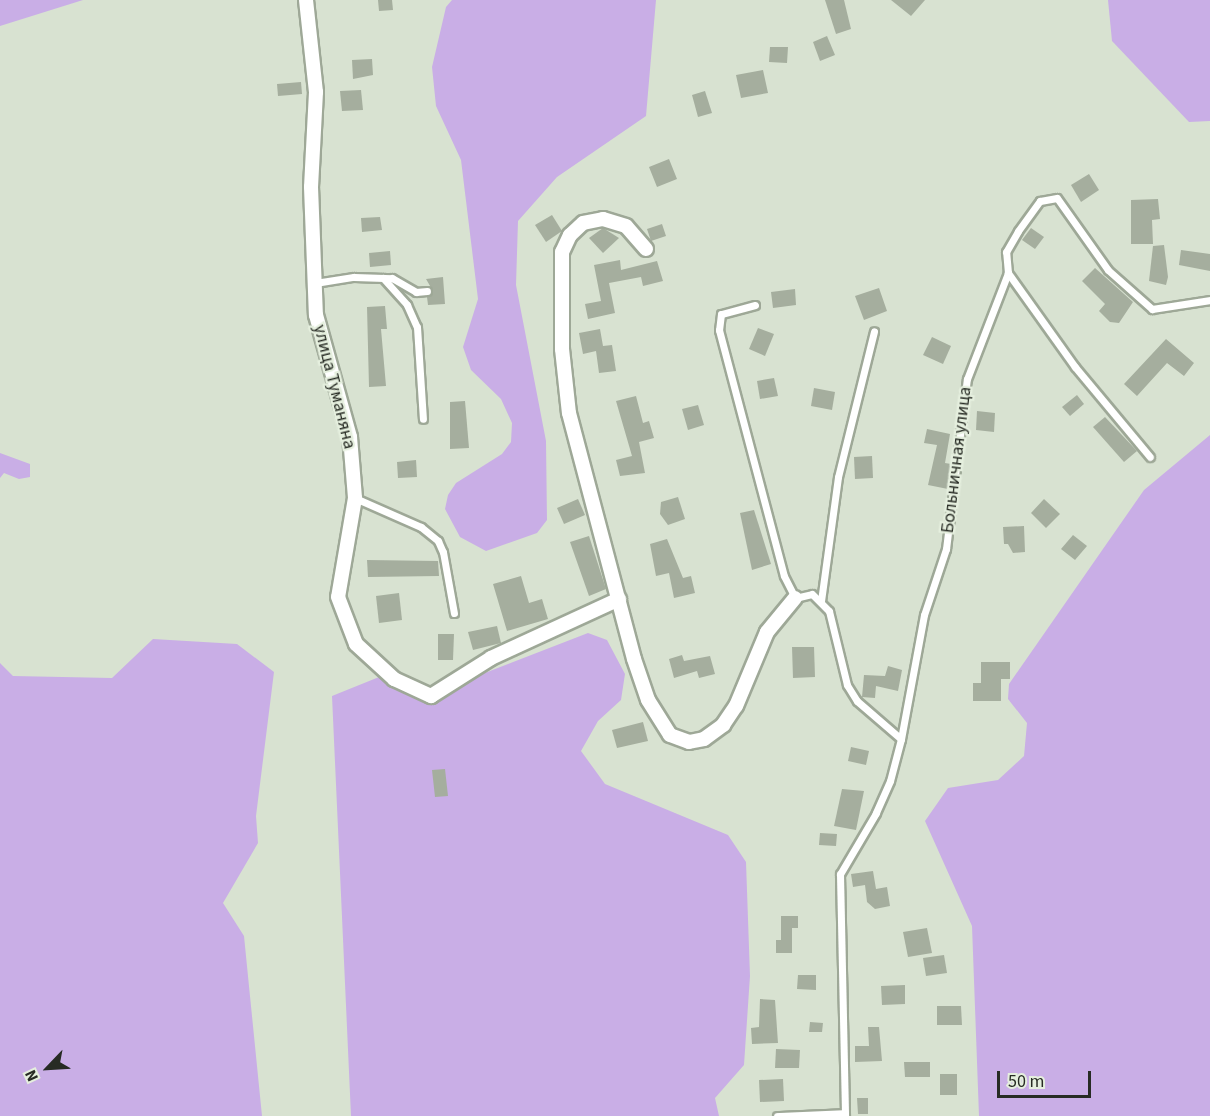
<!DOCTYPE html>
<html>
<head>
<meta charset="utf-8">
<style>
	body { margin:0 }
	#map { position:relative; width:1210px; height:1116px; overflow:hidden; background:#d8e2d1; font-family:"Source Sans 3",sans-serif }
	div>[style] { position:absolute }
	[style*='--x'] { left:calc(var(--x)*1px); top:calc(var(--y)*1px); width:calc(var(--w)*1px); rotate:calc(var(--a)*1deg) }
	.green>* { inset:0; background:#c9aee6 }
	.building>* { inset:0; background:#a5ae9e }
	.roads { filter:drop-shadow(2px 0 #9ea897) drop-shadow(-2px 0 #9ea897) drop-shadow(0 2px #9ea897) drop-shadow(0 -2px #9ea897) }
	.service>* { height:7px; margin:-3.5px; padding:0 3.5px; transform-origin:3.5px; border-radius:3.5px; background:#fff }
	.minor>* { height:14px; margin:-7px; padding:0 7px; transform-origin:7px; border-radius:7px; background:#fff }
	span { translate:-50% -50%; white-space:nowrap; text-align:center; line-height:1.15; -webkit-text-stroke:4.5px #e5efde; paint-order:stroke }
	.street-label { font-size:18px; color:#272b24 }
	.north { position:absolute; left:18px; top:1038px; width:60px; height:60px; -webkit-text-stroke:4px #e5efde; paint-order:stroke; rotate:245deg; font-size:16px; font-weight:700; line-height:24px; text-align:center; color:#272b24 }
	.north::after { content:''; display:block; margin:auto; width:21px; height:27px; background:#272b24; clip-path:polygon(50% 0,100% 100%,50% 72%,0 100%) }
	.scale { position:absolute; left:997px; top:1071px; width:94px; height:27px; box-sizing:border-box; border:3px solid #272b24; border-top:0; padding-left:8px; font-size:18px; line-height:21px; white-space:nowrap; color:#272b24; -webkit-text-stroke:4px #e5efde; paint-order:stroke }
</style>
</head>
<body>
<div id="map">
	<div class="green">
		<i style="clip-path:polygon(0 0,83px 0,0 26px)"></i>
		<i style="clip-path:polygon(452px 0,656px 0,646px 116px,557px 177px,518px 221px,516px 285px,546px 441px,547px 520px,537px 533px,486px 551px,460px 537px,445px 509px,448px 495px,456px 483px,502px 454px,511px 442px,512px 423px,501px 399px,471px 370px,463px 347px,478px 299px,461px 160px,436px 106px,432px 67px,446px 7px)"></i>
		<i style="clip-path:polygon(1108px 0,1210px 0,1210px 121px,1189px 122px,1112px 41px)"></i>
		<i style="clip-path:polygon(1210px 435px,1210px 1116px,979px 1116px,972px 926px,925px 821px,948px 788px,998px 780px,1024px 756px,1027px 723px,1008px 699px,1009px 684px,1144px 490px)"></i>
		<i style="clip-path:polygon(0 453px,30px 464px,30px 477px,19px 479px,4px 473px,0 478px)"></i>
		<i style="clip-path:polygon(588px 633px,607px 640px,625px 674px,621px 700px,598px 721px,581px 751px,605px 784px,728px 835px,746px 862px,750px 976px,744px 1065px,715px 1098px,719px 1116px,351px 1116px,332px 696px,389px 673px,408px 686px,446px 688px)"></i>
		<i style="clip-path:polygon(153px 639px,237px 644px,274px 672px,256px 816px,258px 843px,223px 903px,244px 936px,262px 1116px,0 1116px,0 663px,13px 676px,112px 678px)"></i>
	</div>
	<div class="building">
		<i style="clip-path:polygon(378px 0,392px 0,393px 10px,379px 11px)"></i>
		<i style="clip-path:polygon(825px 0,844px 0,851px 29px,836px 34px)"></i>
		<i style="clip-path:polygon(891px 0,925px 0,911px 16px)"></i>
		<i style="clip-path:polygon(827px 36px,835px 55px,820px 61px,813px 42px)"></i>
		<i style="clip-path:polygon(770px 47px,788px 47px,787px 63px,769px 62px)"></i>
		<i style="clip-path:polygon(372px 59px,373px 75px,353px 79px,352px 60px)"></i>
		<i style="clip-path:polygon(763px 70px,768px 93px,741px 98px,736px 75px)"></i>
		<i style="clip-path:polygon(301px 82px,302px 94px,278px 96px,277px 84px)"></i>
		<i style="clip-path:polygon(361px 90px,363px 110px,342px 111px,340px 91px)"></i>
		<i style="clip-path:polygon(705px 91px,712px 113px,698px 117px,692px 95px)"></i>
		<i style="clip-path:polygon(669px 159px,677px 179px,657px 187px,649px 167px)"></i>
		<i style="clip-path:polygon(1089px 174px,1099px 190px,1081px 202px,1071px 185px)"></i>
		<i style="clip-path:polygon(1158px 199px,1160px 219px,1152px 220px,1153px 244px,1131px 244px,1131px 200px)"></i>
		<i style="clip-path:polygon(552px 215px,562px 231px,546px 242px,535px 225px)"></i>
		<i style="clip-path:polygon(380px 217px,382px 230px,362px 232px,361px 218px)"></i>
		<i style="clip-path:polygon(662px 224px,666px 236px,651px 241px,647px 229px)"></i>
		<i style="clip-path:polygon(603px 228px,619px 238px,603px 253px,589px 238px)"></i>
		<i style="clip-path:polygon(1031px 228px,1044px 237px,1035px 249px,1022px 240px)"></i>
		<i style="clip-path:polygon(1164px 245px,1168px 277px,1166px 285px,1149px 281px,1153px 246px)"></i>
		<i style="clip-path:polygon(1181px 250px,1210px 254px,1210px 271px,1179px 265px)"></i>
		<i style="clip-path:polygon(390px 251px,391px 265px,370px 267px,369px 253px)"></i>
		<i style="clip-path:polygon(620px 260px,621px 270px,657px 261px,663px 281px,643px 286px,641px 277px,609px 283px,615px 313px,588px 319px,585px 304px,601px 301px,594px 265px)"></i>
		<i style="clip-path:polygon(1095px 268px,1133px 302px,1119px 323px,1110px 322px,1099px 311px,1105px 304px,1082px 281px)"></i>
		<i style="clip-path:polygon(443px 277px,445px 304px,428px 305px,427px 297px,433px 291px,426px 279px)"></i>
		<i style="clip-path:polygon(879px 288px,887px 311px,864px 320px,855px 296px)"></i>
		<i style="clip-path:polygon(795px 289px,796px 305px,773px 308px,771px 292px)"></i>
		<i style="clip-path:polygon(385px 306px,387px 329px,381px 329px,386px 386px,369px 387px,367px 307px)"></i>
		<i style="clip-path:polygon(758px 328px,774px 334px,765px 356px,749px 349px)"></i>
		<i style="clip-path:polygon(600px 329px,603px 346px,612px 345px,616px 371px,599px 373px,596px 351px,583px 354px,579px 333px)"></i>
		<i style="clip-path:polygon(932px 337px,951px 346px,943px 364px,923px 355px)"></i>
		<i style="clip-path:polygon(1166px 339px,1194px 363px,1184px 376px,1167px 363px,1137px 396px,1124px 384px)"></i>
		<i style="clip-path:polygon(774px 378px,778px 396px,760px 399px,757px 381px)"></i>
		<i style="clip-path:polygon(814px 388px,835px 392px,832px 410px,811px 406px)"></i>
		<i style="clip-path:polygon(1077px 395px,1084px 404px,1070px 416px,1062px 407px)"></i>
		<i style="clip-path:polygon(636px 396px,643px 423px,649px 421px,654px 438px,639px 442px,645px 473px,620px 476px,616px 460px,632px 456px,616px 401px)"></i>
		<i style="clip-path:polygon(465px 401px,469px 448px,450px 449px,450px 402px)"></i>
		<i style="clip-path:polygon(698px 405px,704px 425px,688px 430px,682px 409px)"></i>
		<i style="clip-path:polygon(977px 411px,995px 413px,994px 432px,976px 430px)"></i>
		<i style="clip-path:polygon(1105px 417px,1137px 451px,1124px 462px,1093px 427px)"></i>
		<i style="clip-path:polygon(927px 429px,950px 434px,945px 463px,951px 464px,948px 489px,928px 485px,937px 445px,924px 443px)"></i>
		<i style="clip-path:polygon(872px 456px,873px 478px,855px 479px,854px 457px)"></i>
		<i style="clip-path:polygon(416px 460px,417px 477px,398px 478px,397px 462px)"></i>
		<i style="clip-path:polygon(678px 497px,685px 519px,668px 525px,660px 514px,661px 502px)"></i>
		<i style="clip-path:polygon(578px 499px,585px 515px,564px 524px,557px 508px)"></i>
		<i style="clip-path:polygon(1044px 499px,1060px 514px,1046px 528px,1031px 513px)"></i>
		<i style="clip-path:polygon(754px 510px,771px 564px,752px 570px,740px 513px)"></i>
		<i style="clip-path:polygon(1024px 526px,1025px 552px,1013px 553px,1008px 544px,1004px 544px,1003px 527px)"></i>
		<i style="clip-path:polygon(1073px 535px,1087px 546px,1075px 560px,1061px 549px)"></i>
		<i style="clip-path:polygon(589px 536px,606px 589px,589px 596px,570px 542px)"></i>
		<i style="clip-path:polygon(667px 539px,683px 578px,691px 576px,695px 593px,674px 598px,669px 573px,656px 576px,650px 544px)"></i>
		<i style="clip-path:polygon(367px 560px,438px 561px,439px 576px,368px 577px)"></i>
		<i style="clip-path:polygon(521px 576px,529px 603px,542px 599px,548px 619px,507px 631px,493px 584px)"></i>
		<i style="clip-path:polygon(399px 593px,402px 620px,379px 623px,376px 596px)"></i>
		<i style="clip-path:polygon(497px 626px,501px 643px,473px 650px,468px 632px)"></i>
		<i style="clip-path:polygon(438px 634px,454px 634px,453px 660px,438px 660px)"></i>
		<i style="clip-path:polygon(792px 647px,814px 647px,815px 677px,793px 678px)"></i>
		<i style="clip-path:polygon(682px 655px,684px 661px,710px 656px,715px 674px,699px 678px,697px 671px,674px 678px,669px 659px)"></i>
		<i style="clip-path:polygon(981px 662px,1010px 662px,1010px 679px,1001px 679px,1001px 701px,973px 701px,973px 683px,981px 683px)"></i>
		<i style="clip-path:polygon(888px 666px,902px 670px,898px 691px,876px 686px,875px 698px,862px 697px,864px 675px,885px 676px)"></i>
		<i style="clip-path:polygon(643px 722px,648px 741px,617px 748px,612px 730px)"></i>
		<i style="clip-path:polygon(851px 747px,869px 751px,866px 765px,848px 761px)"></i>
		<i style="clip-path:polygon(445px 769px,448px 796px,435px 797px,432px 770px)"></i>
		<i style="clip-path:polygon(842px 789px,864px 791px,856px 830px,834px 826px)"></i>
		<i style="clip-path:polygon(820px 833px,837px 834px,836px 846px,819px 845px)"></i>
		<i style="clip-path:polygon(873px 871px,876px 889px,887px 887px,890px 906px,875px 909px,867px 902px,865px 885px,853px 887px,851px 874px)"></i>
		<i style="clip-path:polygon(781px 916px,798px 916px,798px 928px,792px 928px,792px 953px,776px 953px,776px 940px,781px 940px)"></i>
		<i style="clip-path:polygon(927px 928px,932px 953px,908px 957px,903px 932px)"></i>
		<i style="clip-path:polygon(944px 955px,947px 973px,926px 976px,923px 958px)"></i>
		<i style="clip-path:polygon(798px 975px,816px 975px,816px 990px,797px 989px)"></i>
		<i style="clip-path:polygon(905px 985px,905px 1004px,882px 1005px,881px 986px)"></i>
		<i style="clip-path:polygon(760px 999px,775px 1000px,778px 1043px,752px 1044px,751px 1028px,759px 1027px)"></i>
		<i style="clip-path:polygon(937px 1006px,961px 1006px,962px 1025px,937px 1025px)"></i>
		<i style="clip-path:polygon(810px 1022px,823px 1023px,822px 1032px,809px 1032px)"></i>
		<i style="clip-path:polygon(868px 1027px,879px 1027px,882px 1061px,855px 1062px,855px 1046px,869px 1046px)"></i>
		<i style="clip-path:polygon(776px 1049px,800px 1050px,799px 1068px,775px 1068px)"></i>
		<i style="clip-path:polygon(904px 1062px,930px 1062px,930px 1077px,905px 1077px)"></i>
		<i style="clip-path:polygon(940px 1074px,957px 1074px,957px 1095px,940px 1095px)"></i>
		<i style="clip-path:polygon(783px 1079px,784px 1101px,760px 1102px,759px 1080px)"></i>
		<i style="clip-path:polygon(857px 1098px,868px 1098px,868px 1114px,858px 1114px)"></i>
	</div>
	<div class="roads">
		<div class="service">
			<i style="--x:1008;--y:273;--w:115;--a:54.5"></i>
			<i style="--x:1075;--y:367;--w:117;--a:50.2"></i>
			<i style="--x:383;--y:278;--w:36;--a:48"></i>
			<i style="--x:407;--y:305;--w:24;--a:66"></i>
			<i style="--x:417;--y:327;--w:92;--a:86.3"></i>
			<i style="--x:315;--y:283;--w:39;--a:-9"></i>
			<i style="--x:354;--y:277;--w:38;--a:2"></i>
			<i style="--x:392;--y:278;--w:28;--a:30"></i>
			<i style="--x:416;--y:292;--w:11;--a:-5"></i>
			<i style="--x:755;--y:305;--w:35;--a:165"></i>
			<i style="--x:721;--y:314;--w:16;--a:97"></i>
			<i style="--x:719;--y:330;--w:254;--a:75.2"></i>
			<i style="--x:784;--y:576;--w:25;--a:63"></i>
			<i style="--x:795;--y:598;--w:17;--a:-13"></i>
			<i style="--x:812;--y:594;--w:24;--a:45"></i>
			<i style="--x:829;--y:611;--w:76;--a:76.3"></i>
			<i style="--x:847;--y:685;--w:19;--a:58"></i>
			<i style="--x:857;--y:701;--w:58;--a:40.8"></i>
			<i style="--x:901;--y:739;--w:43;--a:104.7"></i>
			<i style="--x:890;--y:781;--w:35;--a:114"></i>
			<i style="--x:876;--y:813;--w:71;--a:120.5"></i>
			<i style="--x:840;--y:874;--w:242;--a:88.8"></i>
			<i style="--x:355;--y:498;--w:72;--a:23.7"></i>
			<i style="--x:421;--y:527;--w:22;--a:39"></i>
			<i style="--x:438;--y:541;--w:12;--a:66"></i>
			<i style="--x:443;--y:552;--w:62;--a:79.8"></i>
			<i style="--x:821;--y:601;--w:125;--a:-82.2"></i>
			<i style="--x:838;--y:477;--w:150;--a:-76.1"></i>
			<i style="--x:901;--y:739;--w:126;--a:-79.5"></i>
			<i style="--x:924;--y:615;--w:70;--a:-71.6"></i>
			<i style="--x:946;--y:549;--w:171;--a:-83"></i>
			<i style="--x:967;--y:379;--w:114;--a:-68.9"></i>
			<i style="--x:1008;--y:273;--w:21;--a:-95"></i>
			<i style="--x:1006;--y:252;--w:24;--a:-60"></i>
			<i style="--x:1018;--y:231;--w:37;--a:-54"></i>
			<i style="--x:1040;--y:201;--w:17;--a:-10"></i>
			<i style="--x:1057;--y:198;--w:88;--a:54.7"></i>
			<i style="--x:1108;--y:270;--w:59;--a:41.6"></i>
			<i style="--x:1152;--y:309;--w:59;--a:-8.8"></i>
			<i style="--x:777;--y:1116;--w:68;--a:-2.5"></i>
		</div>
		<div class="minor">
			<i style="--x:306;--y:0;--w:93;--a:83.8"></i>
			<i style="--x:316;--y:92;--w:95;--a:93"></i>
			<i style="--x:311;--y:187;--w:128;--a:87.8"></i>
			<i style="--x:316;--y:315;--w:127;--a:74.4"></i>
			<i style="--x:350;--y:437;--w:61;--a:85.3"></i>
			<i style="--x:355;--y:498;--w:100;--a:99.7"></i>
			<i style="--x:338;--y:597;--w:50;--a:69"></i>
			<i style="--x:356;--y:644;--w:52;--a:42.6"></i>
			<i style="--x:394;--y:679;--w:41;--a:24.7"></i>
			<i style="--x:431;--y:696;--w:71;--a:-32.3"></i>
			<i style="--x:491;--y:658;--w:141;--a:-24.7"></i>
			<i style="--x:646;--y:249;--w:30;--a:-131"></i>
			<i style="--x:626;--y:226;--w:24;--a:-163"></i>
			<i style="--x:603;--y:219;--w:20;--a:169"></i>
			<i style="--x:583;--y:223;--w:18;--a:137"></i>
			<i style="--x:570;--y:235;--w:19;--a:115"></i>
			<i style="--x:562;--y:252;--w:97;--a:90"></i>
			<i style="--x:562;--y:349;--w:64;--a:83.8"></i>
			<i style="--x:569;--y:413;--w:254;--a:75.2"></i>
			<i style="--x:634;--y:659;--w:43;--a:71.1"></i>
			<i style="--x:648;--y:700;--w:41;--a:57.8"></i>
			<i style="--x:670;--y:735;--w:20;--a:20"></i>
			<i style="--x:689;--y:742;--w:15;--a:-11"></i>
			<i style="--x:704;--y:739;--w:24;--a:-36"></i>
			<i style="--x:723;--y:725;--w:23;--a:-56"></i>
			<i style="--x:736;--y:706;--w:80;--a:-67.3"></i>
			<i style="--x:767;--y:632;--w:44;--a:-50.5"></i>
		</div>
	</div>
	<div class="street-label">
		<span style="left:334px;top:387px;rotate:76deg">улица Туманяна</span>
		<span style="left:957px;top:460px;rotate:-83deg">Больничная улица</span>
	</div>
	<div class="north">N</div>
	<div class="scale">50 m</div>
</div>
</body>
</html>
